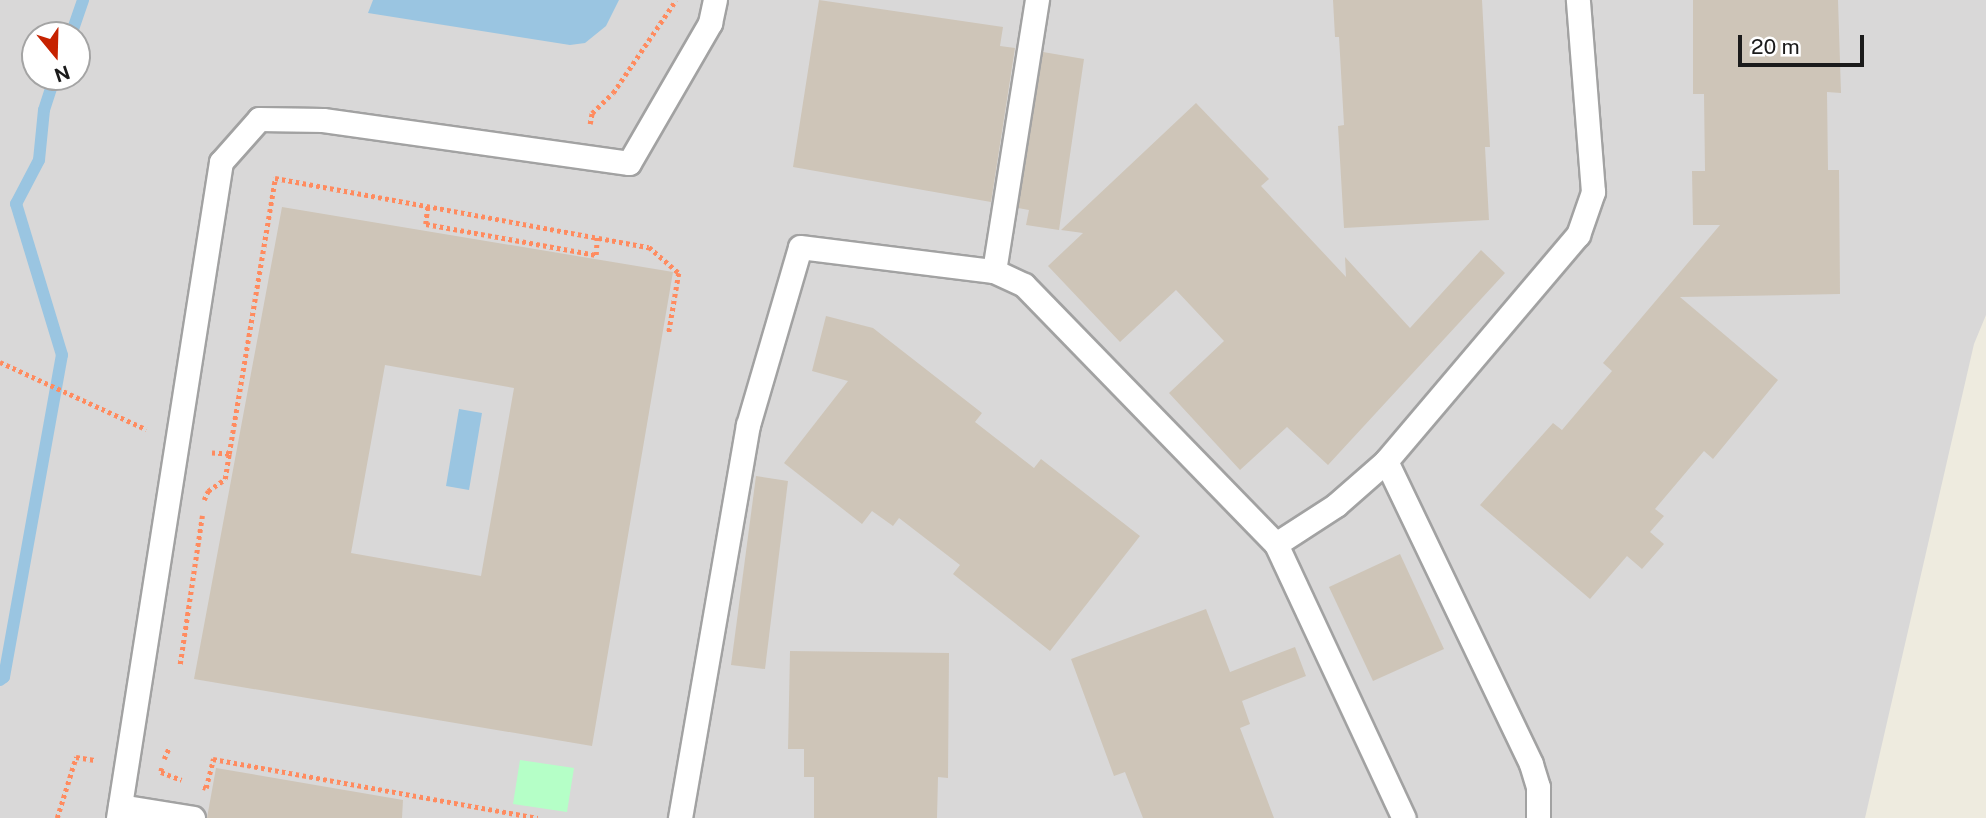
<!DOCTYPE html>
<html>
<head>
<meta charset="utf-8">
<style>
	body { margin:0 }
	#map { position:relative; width:1986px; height:818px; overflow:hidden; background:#eeebdf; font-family:"Public Sans",sans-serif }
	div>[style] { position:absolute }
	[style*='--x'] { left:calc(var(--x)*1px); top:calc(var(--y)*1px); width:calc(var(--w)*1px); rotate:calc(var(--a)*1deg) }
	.residential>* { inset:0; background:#d9d8d8 }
	.park>* { inset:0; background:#b5ffc7 }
	.water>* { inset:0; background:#9ac5e1 }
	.stream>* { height:12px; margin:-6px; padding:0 6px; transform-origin:6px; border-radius:6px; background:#9ac5e1 }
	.building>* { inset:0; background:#cec5b8 }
	.path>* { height:4.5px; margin-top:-2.25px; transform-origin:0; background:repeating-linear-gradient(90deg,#ff8b5f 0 3.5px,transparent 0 7px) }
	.roads { filter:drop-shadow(2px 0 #a2a2a2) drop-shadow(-2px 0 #a2a2a2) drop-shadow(0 2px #a2a2a2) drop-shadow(0 -2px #a2a2a2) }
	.lane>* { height:23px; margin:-11.5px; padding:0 11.5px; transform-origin:11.5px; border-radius:11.5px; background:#fff }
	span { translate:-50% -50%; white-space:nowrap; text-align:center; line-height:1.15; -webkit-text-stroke:5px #fff; paint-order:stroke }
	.north { position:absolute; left:21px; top:21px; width:70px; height:70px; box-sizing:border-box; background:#fff; border:2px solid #a4a4a4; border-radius:50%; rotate:161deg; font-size:19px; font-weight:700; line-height:28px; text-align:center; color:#1b1b1b }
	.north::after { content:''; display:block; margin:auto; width:24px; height:32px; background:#c62200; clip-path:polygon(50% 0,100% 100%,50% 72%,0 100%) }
	.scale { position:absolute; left:1738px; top:35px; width:126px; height:32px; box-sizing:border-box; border:4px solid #1b1b1b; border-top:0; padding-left:9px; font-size:21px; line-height:24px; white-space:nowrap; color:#1b1b1b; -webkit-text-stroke:5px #fff; paint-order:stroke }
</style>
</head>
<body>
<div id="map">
	<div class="residential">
		<i style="clip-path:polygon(evenodd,0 0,1986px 0,1986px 315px,1974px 344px,1865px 818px,0 818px,0 0,35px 35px,77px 35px,77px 77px,35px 77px,35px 35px)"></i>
	</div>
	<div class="park">
		<i style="clip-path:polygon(520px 760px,574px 768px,567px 812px,513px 804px)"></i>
	</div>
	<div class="water">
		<i style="clip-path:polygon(373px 0,619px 0,606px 26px,585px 43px,570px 45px,368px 13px)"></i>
		<i style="clip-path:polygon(459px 409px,482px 413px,469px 490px,446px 486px)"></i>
	</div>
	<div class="stream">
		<i style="--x:71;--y:35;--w:37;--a:-71"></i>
		<i style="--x:0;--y:680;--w:5;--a:-37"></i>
		<i style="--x:4;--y:677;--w:327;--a:-79.8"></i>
		<i style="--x:62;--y:355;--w:158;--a:-106.9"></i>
		<i style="--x:16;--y:204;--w:50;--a:-62.4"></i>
		<i style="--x:39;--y:160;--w:50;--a:-84.3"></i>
		<i style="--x:44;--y:110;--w:35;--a:-72"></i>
	</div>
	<div class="building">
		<i style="clip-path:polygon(819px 0,1003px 27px,1000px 46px,1015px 48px,991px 202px,793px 167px)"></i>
		<i style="clip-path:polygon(1333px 0,1482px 0,1490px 147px,1485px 147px,1489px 220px,1344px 228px,1338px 126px,1344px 125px,1339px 37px,1335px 37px)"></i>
		<i style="clip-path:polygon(1693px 0,1838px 0,1841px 93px,1827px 92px,1828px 170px,1839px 170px,1840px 294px,1680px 297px,1778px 380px,1713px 459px,1704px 451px,1655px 509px,1664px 516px,1650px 532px,1664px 544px,1642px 569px,1627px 556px,1590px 599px,1480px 505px,1553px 423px,1562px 430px,1612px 371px,1603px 363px,1720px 225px,1693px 225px,1692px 171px,1705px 171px,1704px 94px,1693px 94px)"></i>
		<i style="clip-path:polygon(1043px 52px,1084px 59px,1059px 230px,1026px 225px,1029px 210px,1018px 208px)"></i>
		<i style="clip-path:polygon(1196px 103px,1269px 179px,1261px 186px,1346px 277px,1345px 257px,1410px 328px,1481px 250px,1505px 273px,1328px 465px,1287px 427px,1240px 470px,1169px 393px,1224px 341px,1176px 290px,1120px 342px,1048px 266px,1083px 233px,1061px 230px)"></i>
		<i style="clip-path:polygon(evenodd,282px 207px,673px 272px,592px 746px,194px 679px,282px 207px,385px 365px,514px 388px,481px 576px,351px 553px,385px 365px)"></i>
		<i style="clip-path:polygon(826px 316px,873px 328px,982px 413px,975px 422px,1034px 468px,1041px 459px,1140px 536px,1050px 651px,953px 574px,960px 565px,899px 518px,893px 526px,872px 511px,862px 524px,784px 463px,848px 381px,812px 371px)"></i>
		<i style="clip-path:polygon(756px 476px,788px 481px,765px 669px,731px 665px)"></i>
		<i style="clip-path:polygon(1400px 554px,1444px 649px,1373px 681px,1329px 587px)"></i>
		<i style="clip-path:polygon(1206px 609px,1230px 672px,1295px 647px,1306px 676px,1242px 701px,1250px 724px,1240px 728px,1274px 818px,1143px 818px,1125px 772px,1114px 776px,1071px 659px)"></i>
		<i style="clip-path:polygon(790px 651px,949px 653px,948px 778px,938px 777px,937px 818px,814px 818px,814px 777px,804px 777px,804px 749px,788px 749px)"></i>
		<i style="clip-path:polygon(216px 768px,403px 800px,402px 818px,207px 818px)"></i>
	</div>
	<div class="path">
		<i style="--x:590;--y:124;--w:11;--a:-80"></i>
		<i style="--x:592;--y:113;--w:29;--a:-44"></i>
		<i style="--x:613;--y:93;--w:112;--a:-55.9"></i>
		<i style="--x:428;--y:207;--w:17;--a:97"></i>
		<i style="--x:426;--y:224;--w:173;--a:10.3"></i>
		<i style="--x:596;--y:255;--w:18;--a:-87"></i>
		<i style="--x:0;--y:362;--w:161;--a:24.7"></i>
		<i style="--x:229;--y:454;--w:280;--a:-80.5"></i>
		<i style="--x:275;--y:178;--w:380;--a:10.5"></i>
		<i style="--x:649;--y:247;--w:40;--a:41"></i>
		<i style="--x:679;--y:273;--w:60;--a:99.6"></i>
		<i style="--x:204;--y:500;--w:10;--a:-66"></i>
		<i style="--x:208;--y:491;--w:21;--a:-35"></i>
		<i style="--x:225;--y:479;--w:25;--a:-81"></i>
		<i style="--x:229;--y:454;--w:17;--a:-177"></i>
		<i style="--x:180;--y:664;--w:150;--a:-81.5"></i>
		<i style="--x:164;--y:759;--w:12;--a:-66"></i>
		<i style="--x:162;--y:768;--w:4;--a:104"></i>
		<i style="--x:161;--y:772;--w:22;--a:21"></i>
		<i style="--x:203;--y:787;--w:3;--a:18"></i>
		<i style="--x:206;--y:788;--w:30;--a:-76"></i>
		<i style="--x:213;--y:759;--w:330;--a:10.3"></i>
		<i style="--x:57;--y:818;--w:64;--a:-72.7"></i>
		<i style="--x:76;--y:757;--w:19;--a:9"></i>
	</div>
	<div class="roads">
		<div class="lane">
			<i style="--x:994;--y:271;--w:274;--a:-81"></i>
			<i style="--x:1386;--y:461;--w:336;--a:64.4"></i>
			<i style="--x:1531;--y:764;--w:24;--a:73"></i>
			<i style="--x:1538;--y:787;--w:31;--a:90"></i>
			<i style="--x:1276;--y:544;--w:72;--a:-33"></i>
			<i style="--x:1336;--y:505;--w:67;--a:-41.3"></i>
			<i style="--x:1386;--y:461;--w:297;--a:-49.7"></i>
			<i style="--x:1578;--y:235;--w:46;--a:-70.8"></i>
			<i style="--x:1593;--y:192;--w:193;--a:-94.5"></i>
			<i style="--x:120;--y:806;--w:74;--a:9.3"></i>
			<i style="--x:118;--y:818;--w:664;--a:-81.08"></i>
			<i style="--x:221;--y:162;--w:57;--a:-48.5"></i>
			<i style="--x:259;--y:119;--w:64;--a:0.9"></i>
			<i style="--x:323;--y:120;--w:309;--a:8"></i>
			<i style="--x:629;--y:163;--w:162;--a:-59.9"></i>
			<i style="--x:710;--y:23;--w:24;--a:-78"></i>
			<i style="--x:680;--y:818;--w:399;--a:-80.2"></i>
			<i style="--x:748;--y:425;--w:185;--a:-73.7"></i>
			<i style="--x:800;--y:247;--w:195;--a:7.1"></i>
			<i style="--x:994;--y:271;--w:33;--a:25"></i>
			<i style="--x:1024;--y:285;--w:361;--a:45.8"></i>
			<i style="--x:1276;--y:544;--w:302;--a:65"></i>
		</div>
	</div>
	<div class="north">N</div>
	<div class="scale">20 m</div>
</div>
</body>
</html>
